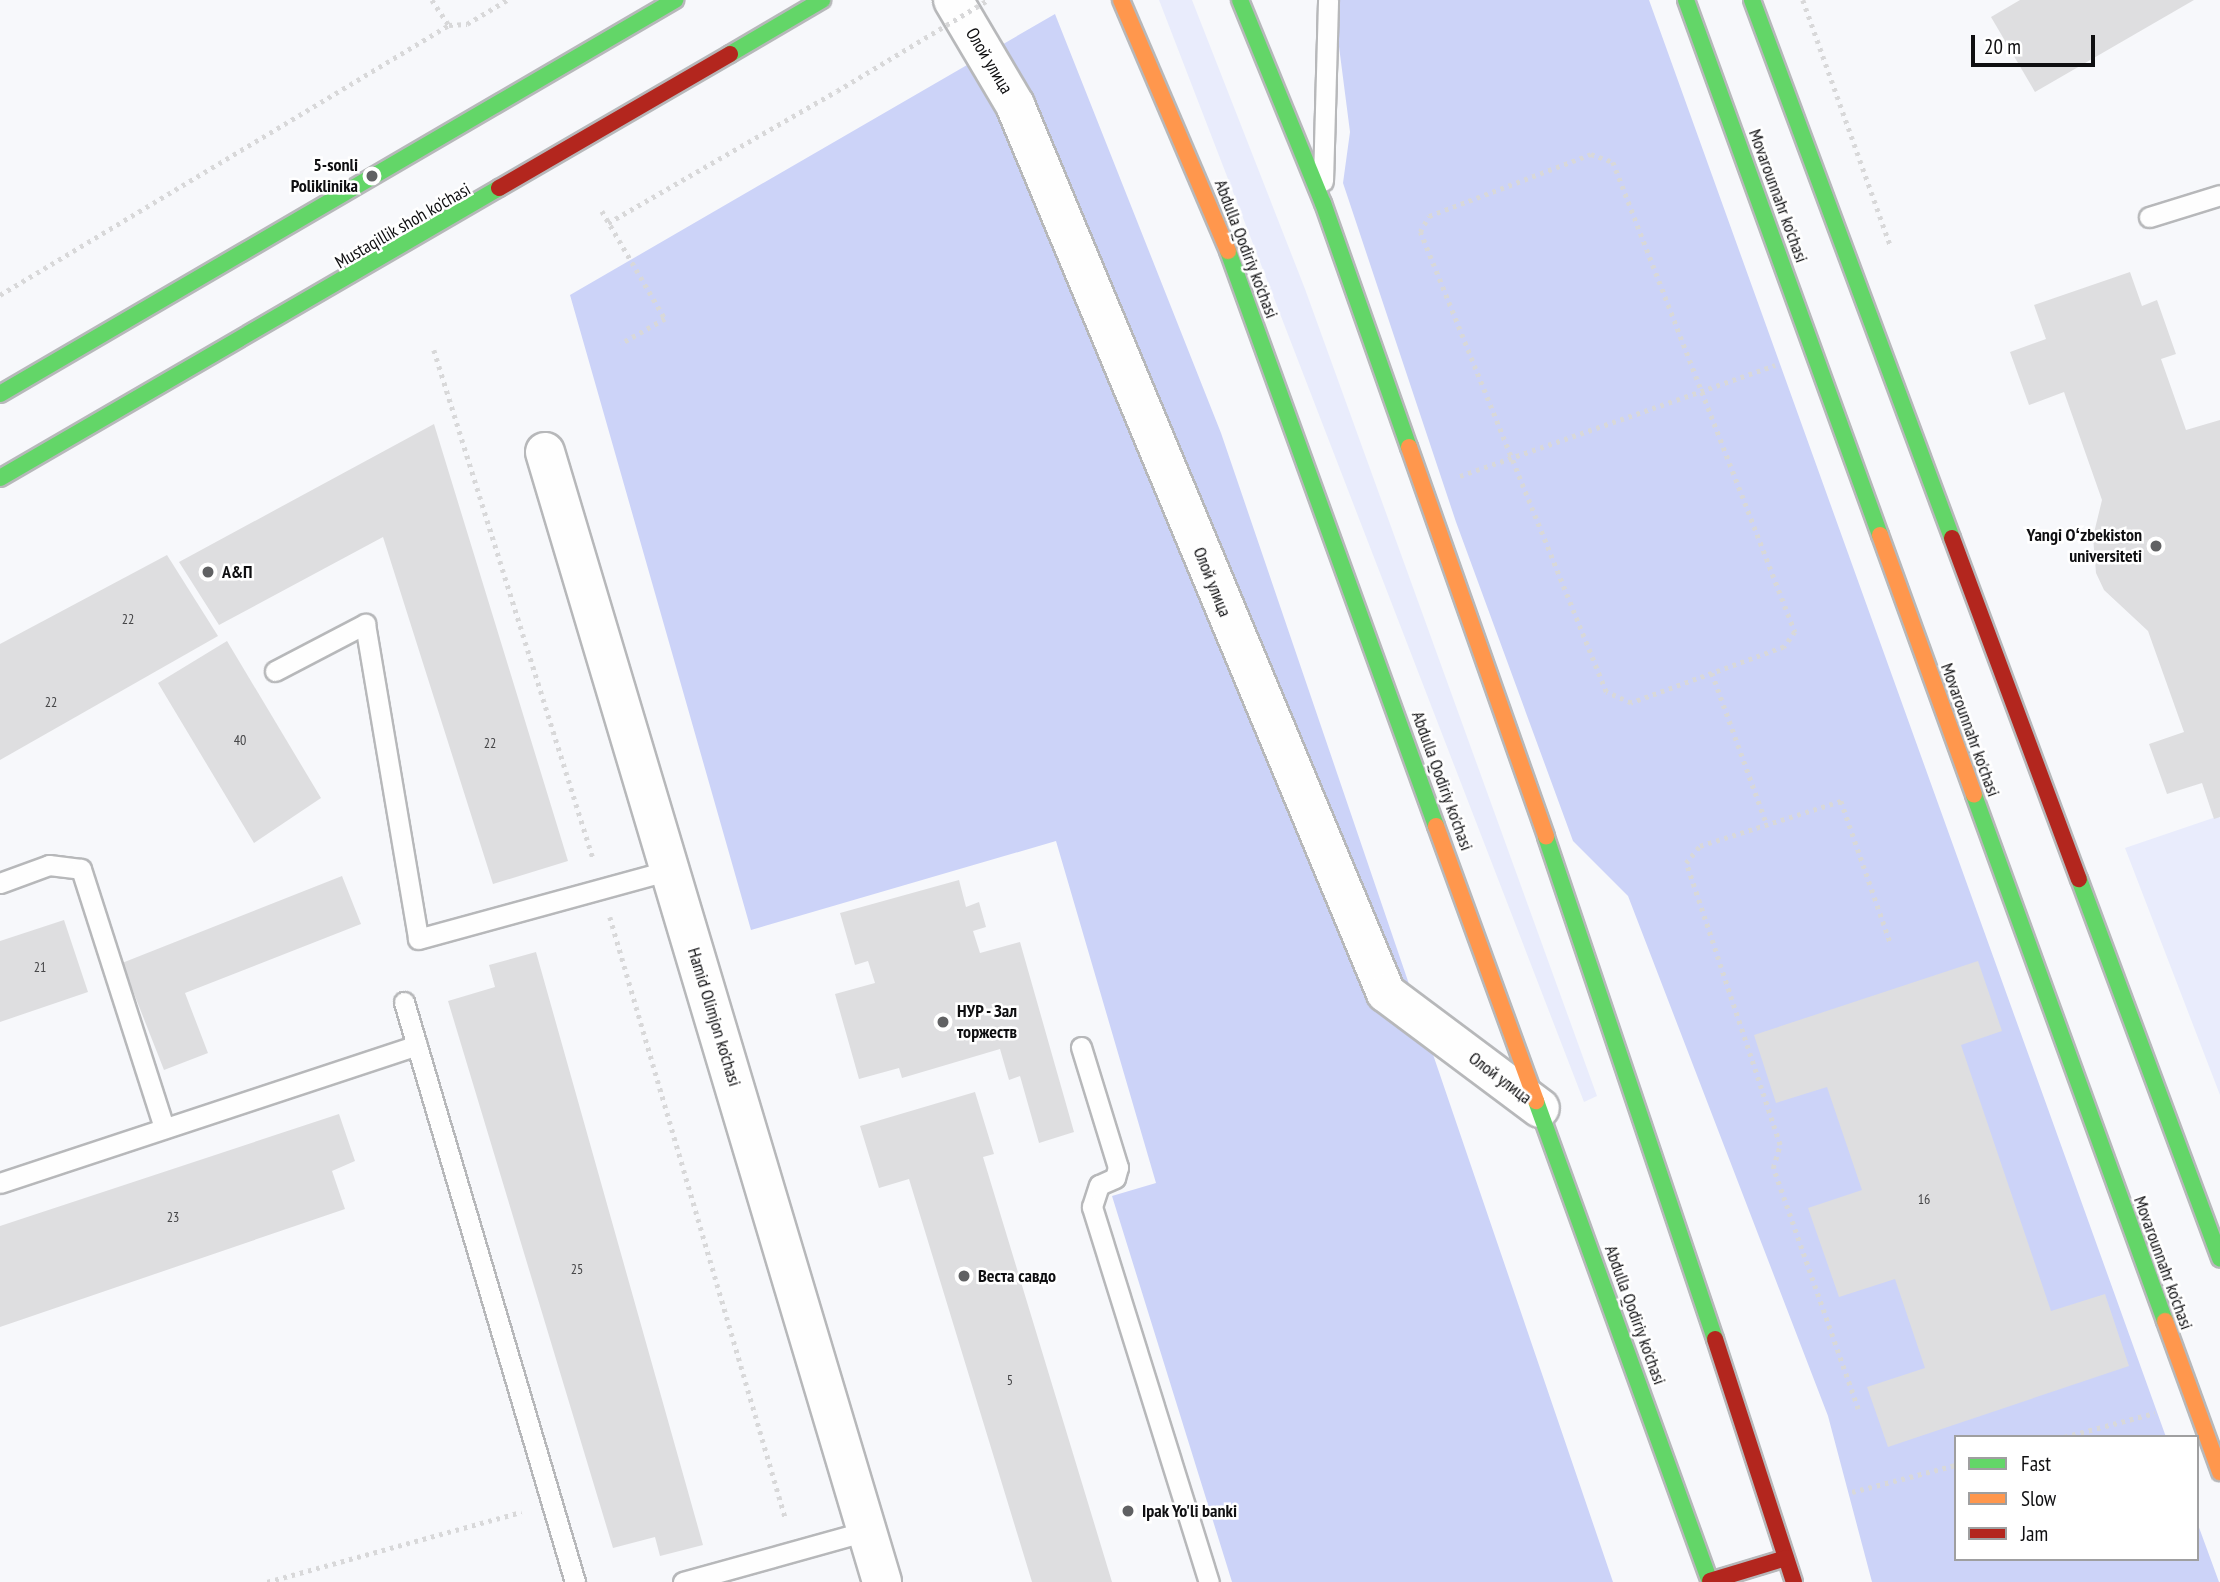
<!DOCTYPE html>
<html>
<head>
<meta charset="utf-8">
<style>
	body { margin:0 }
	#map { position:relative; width:2220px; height:1582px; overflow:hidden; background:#f7f8fb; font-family:"PT Sans Narrow",sans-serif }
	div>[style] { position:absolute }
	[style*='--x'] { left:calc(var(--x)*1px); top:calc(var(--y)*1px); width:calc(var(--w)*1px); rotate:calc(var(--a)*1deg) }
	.green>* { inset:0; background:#e9ecfc }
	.forest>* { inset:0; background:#ccd3f8 }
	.building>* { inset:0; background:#dedee0 }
	.path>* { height:4.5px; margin-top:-2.25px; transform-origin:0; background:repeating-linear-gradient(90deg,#d8d8d9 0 3.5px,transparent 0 8.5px) }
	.roads { filter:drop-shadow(2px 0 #b7b8ba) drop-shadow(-2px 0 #b7b8ba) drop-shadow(0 2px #b7b8ba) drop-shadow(0 -2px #b7b8ba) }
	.lane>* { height:19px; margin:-9.5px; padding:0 9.5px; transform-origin:9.5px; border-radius:9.5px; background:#fefefe }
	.street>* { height:38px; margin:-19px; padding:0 19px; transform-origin:19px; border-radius:19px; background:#fefefe }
	.fast>* { height:16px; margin:-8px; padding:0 8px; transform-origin:8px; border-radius:8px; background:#63d668 }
	.slow>* { height:16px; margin:-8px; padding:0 8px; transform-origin:8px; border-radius:8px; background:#ff974d }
	.jam>* { height:16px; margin:-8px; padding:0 8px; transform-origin:8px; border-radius:8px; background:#b3261e }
	.path-bridge>* { height:4.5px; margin-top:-2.25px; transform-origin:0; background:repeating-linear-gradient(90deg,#d8d8d9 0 3.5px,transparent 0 8.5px) }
	.dots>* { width:19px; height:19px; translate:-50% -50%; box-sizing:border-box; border:4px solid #fff; border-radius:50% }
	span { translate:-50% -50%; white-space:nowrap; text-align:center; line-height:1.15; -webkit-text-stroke:5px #fff; paint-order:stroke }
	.number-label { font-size:14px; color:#444446 }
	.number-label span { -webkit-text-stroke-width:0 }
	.street-label { font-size:18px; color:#0f0f11 }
	.poi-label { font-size:18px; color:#0f0f11; font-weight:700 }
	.right { translate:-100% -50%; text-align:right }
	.left { translate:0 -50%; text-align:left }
	.legend { position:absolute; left:1954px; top:1435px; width:245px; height:126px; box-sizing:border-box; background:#fff; border:2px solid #9f9fa0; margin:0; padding:9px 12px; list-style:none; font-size:21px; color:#0f0f11 }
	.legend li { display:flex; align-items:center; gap:14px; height:35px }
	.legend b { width:35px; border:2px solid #9f9fa0 }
	.scale { position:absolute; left:1971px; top:35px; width:124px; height:32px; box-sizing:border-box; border:4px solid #0f0f11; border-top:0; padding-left:9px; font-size:21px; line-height:24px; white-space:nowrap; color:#0f0f11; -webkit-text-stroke:5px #fff; paint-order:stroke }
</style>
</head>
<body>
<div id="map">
	<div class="green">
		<i style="clip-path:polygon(1159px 0,1192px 0,1305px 289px,1597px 1096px,1584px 1102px)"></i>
		<i style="clip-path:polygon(2219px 816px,2220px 819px,2220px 1095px,2125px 848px)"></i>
	</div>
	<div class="forest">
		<i style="clip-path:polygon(1333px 0,1649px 0,2166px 1437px,1956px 1437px,1956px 1559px,2197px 1559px,2197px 1522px,2219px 1582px,1872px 1582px,1828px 1416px,1628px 896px,1573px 841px,1456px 522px,1343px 183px,1350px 132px)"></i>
		<i style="clip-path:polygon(1055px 14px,1221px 433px,1613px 1582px,1232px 1582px,1112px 1196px,1156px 1183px,1056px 841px,751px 930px,570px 295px)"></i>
	</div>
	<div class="building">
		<i style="clip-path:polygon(2020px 0,2194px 0,2035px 92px,1991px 17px)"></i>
		<i style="clip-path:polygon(2130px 272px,2142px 306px,2157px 300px,2176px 354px,2161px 359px,2186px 430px,2220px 420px,2220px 817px,2214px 819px,2202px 783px,2167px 794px,2149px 744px,2184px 732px,2148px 631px,2104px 590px,2096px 573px,2093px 537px,2102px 500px,2064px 392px,2029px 405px,2010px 352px,2046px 339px,2034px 305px)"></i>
		<i style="clip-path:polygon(434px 424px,568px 861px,493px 884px,383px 537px,219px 625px,179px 562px)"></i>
		<i style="clip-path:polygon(167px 555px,218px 636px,0 760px,0 644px)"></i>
		<i style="clip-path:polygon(227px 641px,321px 798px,254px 843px,158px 683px)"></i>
		<i style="clip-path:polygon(342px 876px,361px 924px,185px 993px,208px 1053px,164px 1070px,122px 963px)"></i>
		<i style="clip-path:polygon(959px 880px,966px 907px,979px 902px,986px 927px,973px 931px,980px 953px,1020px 942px,1074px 1132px,1039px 1143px,1020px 1076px,1009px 1080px,1000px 1049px,902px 1078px,899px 1068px,859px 1079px,835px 994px,875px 983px,868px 961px,855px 965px,840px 913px)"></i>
		<i style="clip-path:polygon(64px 920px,88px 992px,0 1022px,0 941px)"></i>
		<i style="clip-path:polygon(536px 952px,703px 1545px,660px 1556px,655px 1537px,613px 1548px,448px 1001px,495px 987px,489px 965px)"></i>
		<i style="clip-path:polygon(1978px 961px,2002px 1031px,1961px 1045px,2051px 1311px,2105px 1294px,2129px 1366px,1888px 1447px,1867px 1387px,1925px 1368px,1895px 1279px,1839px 1297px,1808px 1208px,1862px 1190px,1827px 1087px,1776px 1103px,1754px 1035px)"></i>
		<i style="clip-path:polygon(975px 1092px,994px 1154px,983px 1157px,1112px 1582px,1032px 1582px,909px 1179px,879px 1188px,860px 1126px)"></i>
		<i style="clip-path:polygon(339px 1114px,355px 1161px,332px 1171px,345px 1209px,0 1327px,0 1226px)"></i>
	</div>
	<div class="path">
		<i style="--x:432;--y:0;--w:30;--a:56"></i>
		<i style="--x:1803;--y:0;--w:260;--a:70.4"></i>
		<i style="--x:1591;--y:154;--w:23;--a:20"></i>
		<i style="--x:1613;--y:162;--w:504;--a:68.83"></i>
		<i style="--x:1795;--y:632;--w:19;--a:126"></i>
		<i style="--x:1784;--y:647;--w:163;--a:159.9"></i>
		<i style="--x:1631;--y:703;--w:27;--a:-156"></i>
		<i style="--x:1606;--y:692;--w:496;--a:-112"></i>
		<i style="--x:1420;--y:232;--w:18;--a:-61"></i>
		<i style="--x:1429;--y:216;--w:173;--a:-20.9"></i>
		<i style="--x:602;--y:211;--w:125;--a:59.7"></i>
		<i style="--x:665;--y:319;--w:51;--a:150.4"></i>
		<i style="--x:608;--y:223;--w:264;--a:-30"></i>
		<i style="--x:0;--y:295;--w:524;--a:-31.02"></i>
		<i style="--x:449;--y:25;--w:18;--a:-3"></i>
		<i style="--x:467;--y:24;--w:47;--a:-31"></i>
		<i style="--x:434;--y:350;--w:532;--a:72.62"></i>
		<i style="--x:1460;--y:476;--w:334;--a:-19.4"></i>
		<i style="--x:1712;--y:673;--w:162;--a:70.1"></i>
		<i style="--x:610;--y:917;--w:628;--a:73.73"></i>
		<i style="--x:1858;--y:1409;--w:256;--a:-109.4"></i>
		<i style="--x:1773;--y:1168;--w:24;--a:-73"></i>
		<i style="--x:1780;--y:1145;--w:297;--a:-108.4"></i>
		<i style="--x:1686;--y:863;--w:22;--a:-51"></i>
		<i style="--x:1700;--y:846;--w:148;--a:-17.7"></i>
		<i style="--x:1841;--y:801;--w:149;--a:70.8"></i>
		<i style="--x:2064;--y:1437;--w:94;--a:-14.8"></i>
		<i style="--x:1852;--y:1492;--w:107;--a:-14.6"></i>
		<i style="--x:267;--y:1582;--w:264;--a:-15.4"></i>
	</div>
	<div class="roads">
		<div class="lane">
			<i style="--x:1323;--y:181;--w:181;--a:-88.4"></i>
			<i style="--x:2149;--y:217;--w:74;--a:-17.2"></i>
			<i style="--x:275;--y:671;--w:102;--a:-27.6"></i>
			<i style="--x:365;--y:624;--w:319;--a:80.4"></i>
			<i style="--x:418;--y:939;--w:261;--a:-15.3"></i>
			<i style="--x:0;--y:883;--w:52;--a:-20.2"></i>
			<i style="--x:49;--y:865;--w:32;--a:7"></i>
			<i style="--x:81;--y:869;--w:272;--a:72.2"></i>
			<i style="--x:404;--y:1002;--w:605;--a:73.57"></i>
			<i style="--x:1081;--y:1047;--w:126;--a:72.9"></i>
			<i style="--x:1118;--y:1167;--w:11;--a:105"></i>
			<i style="--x:1115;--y:1178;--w:17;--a:156"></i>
			<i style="--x:1099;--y:1185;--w:23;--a:108"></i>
			<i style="--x:1092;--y:1207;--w:393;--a:72.7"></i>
			<i style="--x:0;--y:1183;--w:439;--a:-18.3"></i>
			<i style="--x:683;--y:1582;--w:191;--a:-15.5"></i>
		</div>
		<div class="street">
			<i style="--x:953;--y:0;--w:122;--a:59.4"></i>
			<i style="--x:1015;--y:105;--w:962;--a:67.33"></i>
			<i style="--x:1386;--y:993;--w:192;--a:36.8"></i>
			<i style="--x:545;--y:452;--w:1179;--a:73.39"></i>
		</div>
		<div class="fast">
			<i style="--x:1240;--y:0;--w:219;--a:67.8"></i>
			<i style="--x:1323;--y:203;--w:259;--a:70.6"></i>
			<i style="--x:1686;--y:0;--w:569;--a:70.07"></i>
			<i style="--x:1752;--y:0;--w:574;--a:69.61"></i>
			<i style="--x:730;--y:54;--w:107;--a:-30.4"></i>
			<i style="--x:1228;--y:251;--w:611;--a:70.11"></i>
			<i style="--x:0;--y:394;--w:782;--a:-30.27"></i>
			<i style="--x:0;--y:478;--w:577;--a:-30.16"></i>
			<i style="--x:1974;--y:795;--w:560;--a:70.04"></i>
			<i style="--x:1546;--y:837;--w:530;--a:71.39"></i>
			<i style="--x:2079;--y:879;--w:405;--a:69.6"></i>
			<i style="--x:1536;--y:1101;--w:512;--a:70.11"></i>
		</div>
		<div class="slow">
			<i style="--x:1121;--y:0;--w:273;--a:66.9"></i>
			<i style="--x:1409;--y:447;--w:413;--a:70.6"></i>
			<i style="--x:1880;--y:535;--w:276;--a:70.1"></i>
			<i style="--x:1436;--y:826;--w:293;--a:70"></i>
			<i style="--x:2165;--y:1321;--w:161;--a:70"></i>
		</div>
		<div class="jam">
			<i style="--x:499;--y:188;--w:267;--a:-30.1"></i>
			<i style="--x:1952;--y:538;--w:364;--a:69.6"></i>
			<i style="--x:1715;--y:1339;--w:256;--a:72"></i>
			<i style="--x:1710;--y:1581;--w:79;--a:-16.8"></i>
		</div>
	</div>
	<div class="path-bridge">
		<i style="--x:837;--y:91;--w:176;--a:-31.1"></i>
	</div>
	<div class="dots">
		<i style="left:372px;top:176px;background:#606163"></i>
		<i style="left:2156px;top:546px;background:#606163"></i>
		<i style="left:208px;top:572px;background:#606163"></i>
		<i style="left:943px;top:1022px;background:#606163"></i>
		<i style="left:964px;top:1276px;background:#606163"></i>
		<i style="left:1128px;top:1511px;background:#606163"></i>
	</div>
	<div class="number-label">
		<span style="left:128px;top:619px">22</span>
		<span style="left:51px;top:702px">22</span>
		<span style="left:240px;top:740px">40</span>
		<span style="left:490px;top:743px">22</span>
		<span style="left:40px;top:967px">21</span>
		<span style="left:1924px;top:1199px">16</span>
		<span style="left:173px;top:1217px">23</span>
		<span style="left:577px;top:1269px">25</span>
		<span style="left:1010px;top:1380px">5</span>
	</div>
	<div class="street-label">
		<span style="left:989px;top:61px;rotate:59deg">Олой улица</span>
		<span style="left:1778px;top:196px;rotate:70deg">Movarounnahr ko'chasi</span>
		<span style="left:403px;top:226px;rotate:-30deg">Mustaqillik shoh ko'chasi</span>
		<span style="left:1246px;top:249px;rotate:69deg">Abdulla Qodiriy ko'chasi</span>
		<span style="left:1212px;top:582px;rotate:68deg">Олой улица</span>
		<span style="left:1970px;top:730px;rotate:70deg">Movarounnahr ko'chasi</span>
		<span style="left:1442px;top:781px;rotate:70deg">Abdulla Qodiriy ko'chasi</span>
		<span style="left:714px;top:1017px;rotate:73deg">Hamid Olimjon ko’chasi</span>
		<span style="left:1500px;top:1078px;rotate:37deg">Олой улица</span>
		<span style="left:2163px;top:1263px;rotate:70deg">Movarounnahr ko'chasi</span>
		<span style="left:1635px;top:1315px;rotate:70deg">Abdulla Qodiriy ko'chasi</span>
	</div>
	<div class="poi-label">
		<span class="right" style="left:358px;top:176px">5-sonli<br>Poliklinika</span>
		<span class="right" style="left:2142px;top:546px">Yangi Oʻzbekiston<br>universiteti</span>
		<span class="left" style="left:222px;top:572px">А&amp;П</span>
		<span class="left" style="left:957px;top:1022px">НУР - Зал<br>торжеств</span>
		<span class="left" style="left:978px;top:1276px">Веста савдо</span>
		<span class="left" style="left:1142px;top:1511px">Ipak Yo'li banki</span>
	</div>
	<ul class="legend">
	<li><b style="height:9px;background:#63d668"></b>Fast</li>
	<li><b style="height:9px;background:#ff974d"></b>Slow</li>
	<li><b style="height:9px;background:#b3261e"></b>Jam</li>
	</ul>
	<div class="scale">20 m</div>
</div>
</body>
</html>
